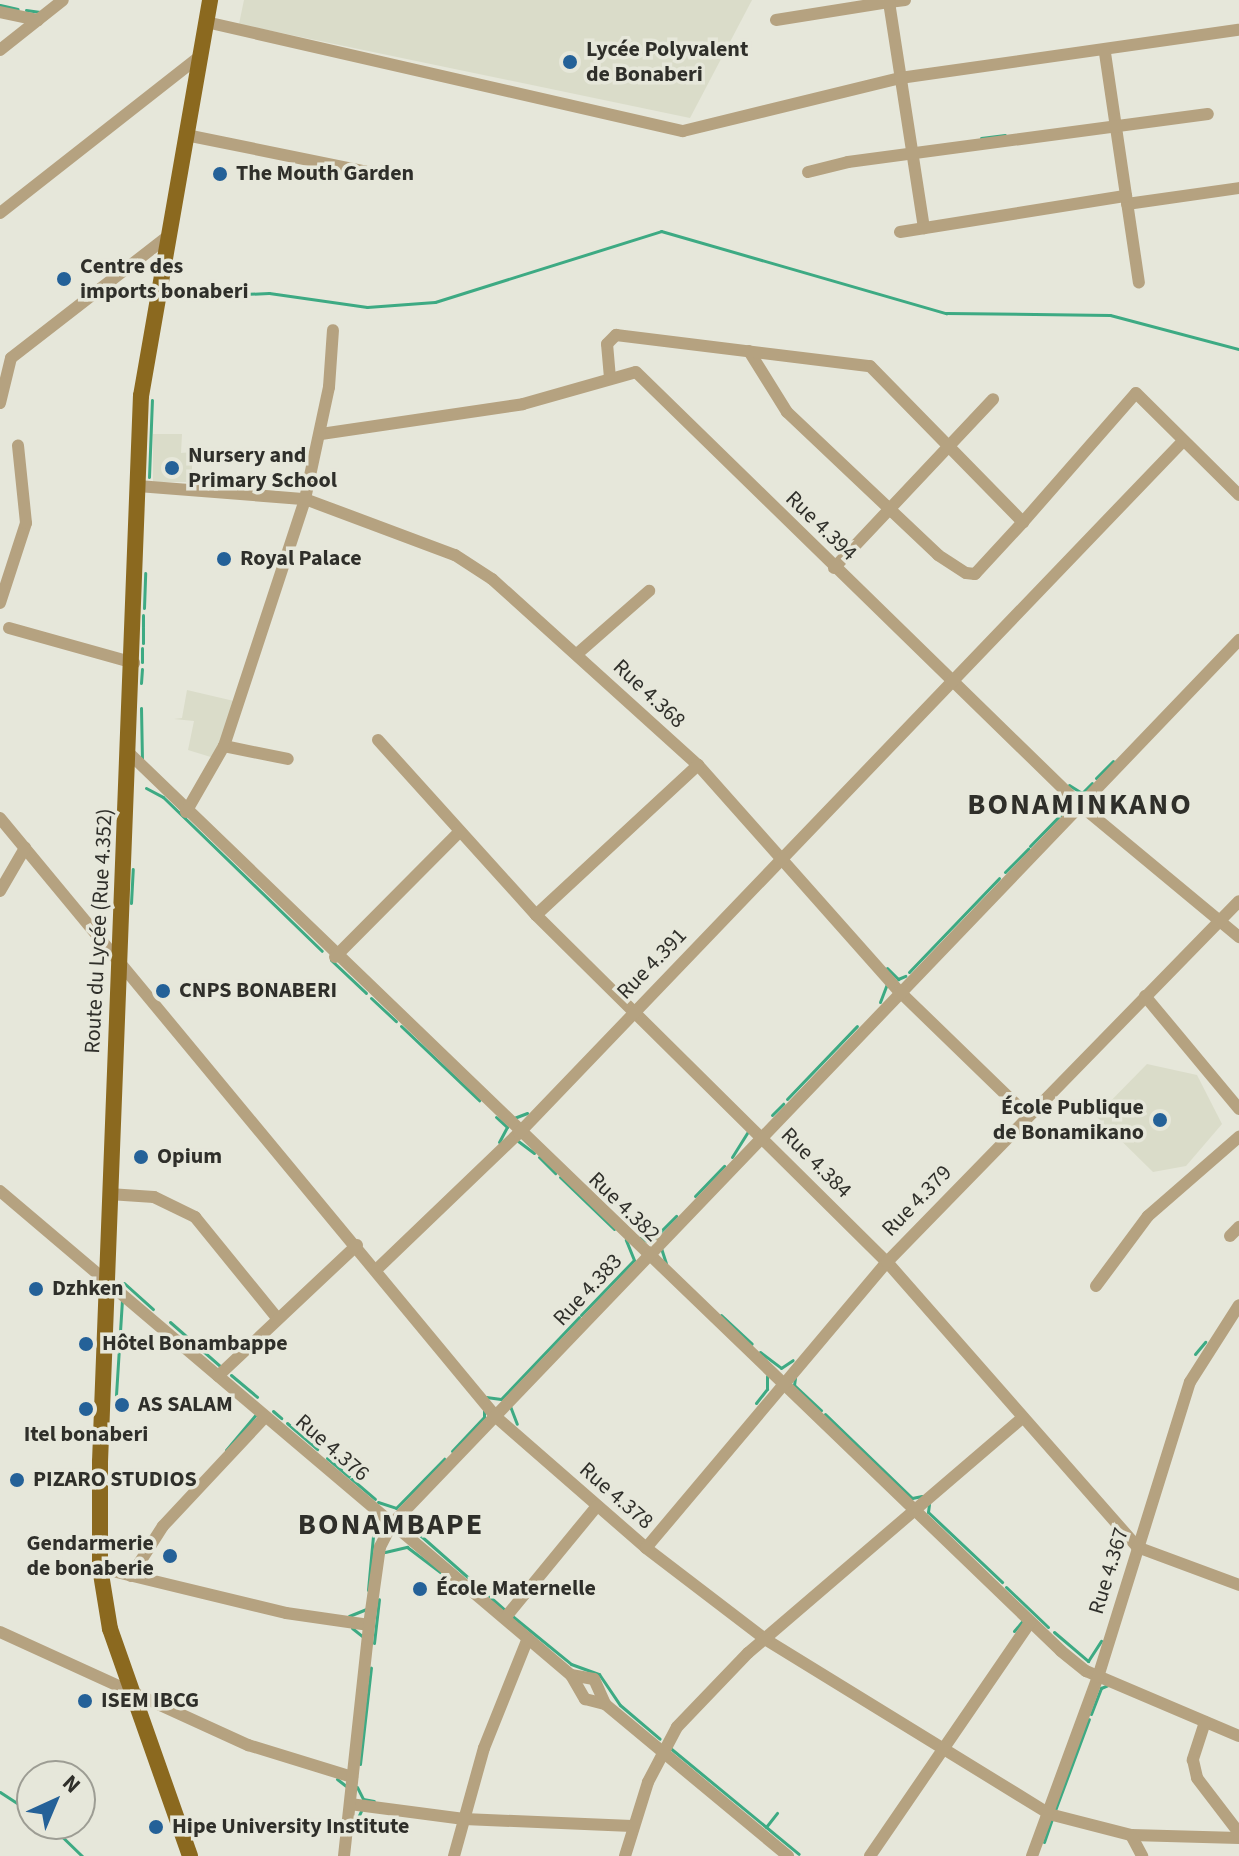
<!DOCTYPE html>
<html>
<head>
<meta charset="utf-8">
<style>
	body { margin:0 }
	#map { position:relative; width:1239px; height:1856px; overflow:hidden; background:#e6e7da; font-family:"Source Sans 3",sans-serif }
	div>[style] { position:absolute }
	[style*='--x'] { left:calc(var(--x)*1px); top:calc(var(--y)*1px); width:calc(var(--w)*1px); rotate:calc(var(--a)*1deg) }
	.built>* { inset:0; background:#dadcc9 }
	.stream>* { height:3px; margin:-1.5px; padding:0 1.5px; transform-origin:1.5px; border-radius:1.5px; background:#3daa83 }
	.minor>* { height:12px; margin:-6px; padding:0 6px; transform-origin:6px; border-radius:6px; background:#b5a280 }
	.major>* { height:16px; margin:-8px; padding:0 8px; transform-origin:8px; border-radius:8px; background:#8b691f }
	.dots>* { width:22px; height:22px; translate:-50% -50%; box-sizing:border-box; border:4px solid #e6e7da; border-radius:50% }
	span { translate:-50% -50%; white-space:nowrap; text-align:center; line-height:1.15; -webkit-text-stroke:7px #e6e7da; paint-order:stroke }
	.poi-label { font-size:22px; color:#2f2f2a; font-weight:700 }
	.left { translate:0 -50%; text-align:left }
	.right { translate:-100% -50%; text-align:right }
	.street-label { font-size:22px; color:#2f2f2a }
	.district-label { font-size:30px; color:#2f2f2a; font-weight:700; letter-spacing:2px }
	.north { position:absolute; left:16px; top:1760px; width:80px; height:80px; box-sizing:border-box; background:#e6e7da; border:2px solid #9d9d94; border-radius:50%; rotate:44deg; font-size:22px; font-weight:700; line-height:32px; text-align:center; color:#2f2f2a }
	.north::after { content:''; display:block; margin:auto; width:28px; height:36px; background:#246198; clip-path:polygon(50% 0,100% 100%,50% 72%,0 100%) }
</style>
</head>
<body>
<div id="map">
	<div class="built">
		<i style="clip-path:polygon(244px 0,752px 0,690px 118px,239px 24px)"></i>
		<i style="clip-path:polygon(153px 434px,182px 434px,181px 453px,192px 452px,192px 482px,153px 482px)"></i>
		<i style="clip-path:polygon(187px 690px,234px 701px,214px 758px,188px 750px,194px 721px,174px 719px,182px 718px)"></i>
		<i style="clip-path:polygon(1147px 1064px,1197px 1075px,1222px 1124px,1186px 1166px,1153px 1172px,1096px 1116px)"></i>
	</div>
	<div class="stream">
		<i style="--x:0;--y:5;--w:18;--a:13"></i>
		<i style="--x:26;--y:10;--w:14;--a:8"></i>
		<i style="--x:981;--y:138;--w:24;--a:-7"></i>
		<i style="--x:189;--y:296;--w:80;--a:-2.1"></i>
		<i style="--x:269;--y:293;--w:99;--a:8.1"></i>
		<i style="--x:367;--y:307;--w:68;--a:-4.2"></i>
		<i style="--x:435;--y:302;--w:237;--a:-17.4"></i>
		<i style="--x:661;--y:231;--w:297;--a:16.1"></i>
		<i style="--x:946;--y:313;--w:164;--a:0.7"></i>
		<i style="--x:1110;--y:315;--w:133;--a:14.8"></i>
		<i style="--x:149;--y:477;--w:77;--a:-87.8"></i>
		<i style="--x:144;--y:608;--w:35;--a:-88"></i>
		<i style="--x:143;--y:626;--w:11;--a:-90"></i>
		<i style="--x:143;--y:643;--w:16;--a:-90"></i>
		<i style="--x:142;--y:662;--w:14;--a:-90"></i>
		<i style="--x:141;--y:683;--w:14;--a:-86"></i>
		<i style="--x:141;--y:708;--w:51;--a:88.9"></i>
		<i style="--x:1096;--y:778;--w:24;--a:-45"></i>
		<i style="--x:1069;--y:785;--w:15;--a:32"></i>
		<i style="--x:1082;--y:793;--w:14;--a:-45"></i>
		<i style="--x:146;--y:788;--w:19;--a:28"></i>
		<i style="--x:163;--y:797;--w:221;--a:44.1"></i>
		<i style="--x:1093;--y:801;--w:11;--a:63"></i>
		<i style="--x:1030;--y:846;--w:54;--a:-45.7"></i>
		<i style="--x:1005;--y:872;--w:33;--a:-45"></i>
		<i style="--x:131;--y:903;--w:34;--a:-87"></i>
		<i style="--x:331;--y:960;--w:48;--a:43.3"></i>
		<i style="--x:887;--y:968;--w:16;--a:45"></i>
		<i style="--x:898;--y:979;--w:8;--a:-23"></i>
		<i style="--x:909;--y:972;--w:130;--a:-46.2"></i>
		<i style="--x:371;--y:998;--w:34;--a:43"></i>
		<i style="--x:880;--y:1002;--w:19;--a:-69"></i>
		<i style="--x:401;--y:1026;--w:108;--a:43.5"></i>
		<i style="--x:787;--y:1099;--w:101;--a:-46.2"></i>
		<i style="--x:772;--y:1115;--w:16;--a:-45"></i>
		<i style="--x:496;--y:1117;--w:15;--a:42"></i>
		<i style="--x:507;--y:1127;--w:17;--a:118"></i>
		<i style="--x:514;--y:1118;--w:14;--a:-21"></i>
		<i style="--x:518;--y:1141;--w:20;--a:37"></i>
		<i style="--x:539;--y:1157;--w:23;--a:45"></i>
		<i style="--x:732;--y:1157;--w:31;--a:-58"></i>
		<i style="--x:560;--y:1177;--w:75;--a:43.9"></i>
		<i style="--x:695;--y:1196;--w:42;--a:-46"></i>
		<i style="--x:640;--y:1238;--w:11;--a:22"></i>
		<i style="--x:650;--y:1242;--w:37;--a:-45"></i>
		<i style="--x:661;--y:1248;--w:16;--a:72"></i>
		<i style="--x:124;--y:1283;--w:39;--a:42"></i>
		<i style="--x:581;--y:1315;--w:76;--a:-46.1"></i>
		<i style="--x:634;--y:1260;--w:22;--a:-112"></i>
		<i style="--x:721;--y:1315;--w:42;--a:43.1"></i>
		<i style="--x:170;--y:1322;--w:68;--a:41.4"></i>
		<i style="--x:760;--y:1352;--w:26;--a:37"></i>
		<i style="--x:781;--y:1368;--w:14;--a:-34"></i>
		<i style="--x:1195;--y:1354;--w:16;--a:-50"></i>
		<i style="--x:231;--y:1375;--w:34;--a:40"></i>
		<i style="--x:795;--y:1378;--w:7;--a:98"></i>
		<i style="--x:794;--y:1385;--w:37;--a:43"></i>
		<i style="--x:116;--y:1395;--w:95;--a:-86.4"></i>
		<i style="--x:486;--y:1397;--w:15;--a:8"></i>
		<i style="--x:501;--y:1399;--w:113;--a:-46.4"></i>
		<i style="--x:756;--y:1403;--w:18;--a:-52"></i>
		<i style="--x:767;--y:1389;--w:13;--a:-90"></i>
		<i style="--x:510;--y:1406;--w:19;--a:69"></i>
		<i style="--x:273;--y:1411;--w:11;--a:41"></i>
		<i style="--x:825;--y:1414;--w:121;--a:44"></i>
		<i style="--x:912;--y:1498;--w:10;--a:-11"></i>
		<i style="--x:287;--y:1423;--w:40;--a:41"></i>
		<i style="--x:226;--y:1450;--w:48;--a:-50"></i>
		<i style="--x:452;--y:1451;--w:47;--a:-46.7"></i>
		<i style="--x:484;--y:1417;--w:9;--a:-90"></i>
		<i style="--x:327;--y:1458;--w:63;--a:40.5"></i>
		<i style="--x:378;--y:1502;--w:19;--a:18"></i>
		<i style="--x:396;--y:1508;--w:69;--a:-45.6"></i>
		<i style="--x:929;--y:1504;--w:8;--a:97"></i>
		<i style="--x:928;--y:1512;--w:102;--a:43.4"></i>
		<i style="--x:412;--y:1528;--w:124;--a:41.4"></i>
		<i style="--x:385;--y:1552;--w:23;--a:-13"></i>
		<i style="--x:407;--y:1547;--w:51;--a:37.1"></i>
		<i style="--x:1006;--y:1587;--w:58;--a:43.6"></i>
		<i style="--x:368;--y:1590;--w:75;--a:-84.7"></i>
		<i style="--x:511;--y:1615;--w:77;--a:39.2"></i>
		<i style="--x:571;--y:1664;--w:30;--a:20"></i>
		<i style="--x:599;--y:1674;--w:37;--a:56"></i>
		<i style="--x:620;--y:1705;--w:52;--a:40.4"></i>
		<i style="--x:349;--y:1616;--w:18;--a:-22"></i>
		<i style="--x:352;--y:1628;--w:13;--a:39"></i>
		<i style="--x:1014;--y:1631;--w:16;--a:-50"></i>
		<i style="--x:1054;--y:1632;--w:45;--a:40.5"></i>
		<i style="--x:1088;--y:1661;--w:24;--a:-57"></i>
		<i style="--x:374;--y:1643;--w:44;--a:-83.5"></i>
		<i style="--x:1091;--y:1714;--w:28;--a:-69"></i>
		<i style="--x:1101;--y:1688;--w:8;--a:-23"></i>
		<i style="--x:669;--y:1747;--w:168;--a:39.5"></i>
		<i style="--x:360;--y:1764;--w:97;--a:-83.5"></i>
		<i style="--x:337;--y:1779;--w:11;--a:38"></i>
		<i style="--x:357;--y:1787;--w:13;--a:63"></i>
		<i style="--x:363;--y:1799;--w:11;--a:10"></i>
		<i style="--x:0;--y:1792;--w:38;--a:33"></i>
		<i style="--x:1054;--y:1813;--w:100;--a:-69.6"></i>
		<i style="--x:49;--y:1824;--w:46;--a:44.1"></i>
		<i style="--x:766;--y:1827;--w:18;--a:-52"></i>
		<i style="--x:353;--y:1828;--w:19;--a:-65"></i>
		<i style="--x:1044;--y:1842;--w:24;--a:-71"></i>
	</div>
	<div class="minor">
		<i style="--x:905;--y:0;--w:16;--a:173"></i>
		<i style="--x:889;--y:2;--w:229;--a:81.2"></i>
		<i style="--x:0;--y:12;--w:39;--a:12"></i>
		<i style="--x:776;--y:20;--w:114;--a:-9.1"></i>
		<i style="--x:206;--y:22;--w:489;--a:12.9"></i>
		<i style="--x:683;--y:131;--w:223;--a:-13.7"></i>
		<i style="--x:900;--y:78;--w:342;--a:-8.1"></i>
		<i style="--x:0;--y:50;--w:80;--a:-38.4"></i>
		<i style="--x:1105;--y:53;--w:232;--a:81.6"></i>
		<i style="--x:186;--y:135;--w:201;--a:11.5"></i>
		<i style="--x:808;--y:172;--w:41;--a:-14"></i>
		<i style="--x:848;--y:162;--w:363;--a:-7.6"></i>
		<i style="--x:1127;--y:204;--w:113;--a:-8.1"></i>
		<i style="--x:0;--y:213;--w:253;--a:-38.1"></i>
		<i style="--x:900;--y:232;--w:229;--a:-9.1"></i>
		<i style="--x:749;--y:351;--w:72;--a:58.1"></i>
		<i style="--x:787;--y:412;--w:208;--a:43.4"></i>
		<i style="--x:938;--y:555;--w:33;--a:33"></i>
		<i style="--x:966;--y:573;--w:9;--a:6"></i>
		<i style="--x:975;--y:574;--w:71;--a:-47.3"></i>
		<i style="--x:610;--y:378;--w:34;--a:-95"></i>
		<i style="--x:607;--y:344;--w:13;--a:-45"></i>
		<i style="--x:616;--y:335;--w:256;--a:7"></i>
		<i style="--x:870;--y:366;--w:219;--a:45.6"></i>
		<i style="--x:1023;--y:522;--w:171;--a:-48.8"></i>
		<i style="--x:1136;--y:393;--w:145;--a:44.7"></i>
		<i style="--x:0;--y:403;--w:46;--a:-76.3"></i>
		<i style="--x:11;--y:358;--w:199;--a:-37.8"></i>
		<i style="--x:321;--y:434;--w:204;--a:-8.4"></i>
		<i style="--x:523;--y:404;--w:117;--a:-15.8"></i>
		<i style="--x:636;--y:372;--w:620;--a:44.28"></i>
		<i style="--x:1080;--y:805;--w:207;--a:39.7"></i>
		<i style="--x:138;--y:486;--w:168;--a:4.5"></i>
		<i style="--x:305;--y:499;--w:160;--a:20.5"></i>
		<i style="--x:455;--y:555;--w:44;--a:33"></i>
		<i style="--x:492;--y:579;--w:278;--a:42.1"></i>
		<i style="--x:698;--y:765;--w:302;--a:48.4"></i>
		<i style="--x:899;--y:991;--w:178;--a:44.1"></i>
		<i style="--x:834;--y:568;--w:232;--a:-46.7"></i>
		<i style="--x:0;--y:603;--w:84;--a:-72"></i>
		<i style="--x:26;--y:523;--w:78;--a:-95.9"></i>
		<i style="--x:9;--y:628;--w:130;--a:15.6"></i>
		<i style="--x:577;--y:654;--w:96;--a:-41.2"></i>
		<i style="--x:378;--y:740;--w:236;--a:47.9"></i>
		<i style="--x:536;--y:915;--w:494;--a:44.7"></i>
		<i style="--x:887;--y:1262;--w:379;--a:48.7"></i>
		<i style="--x:1137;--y:1547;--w:109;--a:20.4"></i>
		<i style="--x:224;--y:746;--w:65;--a:11.5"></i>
		<i style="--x:131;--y:755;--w:1291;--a:43.93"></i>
		<i style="--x:1061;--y:1651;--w:32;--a:39"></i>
		<i style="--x:1086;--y:1671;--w:166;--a:23"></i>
		<i style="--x:186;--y:812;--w:76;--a:-60.1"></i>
		<i style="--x:224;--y:746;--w:260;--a:-71.8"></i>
		<i style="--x:305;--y:499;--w:115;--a:-77.9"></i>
		<i style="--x:329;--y:387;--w:57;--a:-86"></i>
		<i style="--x:0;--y:818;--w:778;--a:50.37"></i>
		<i style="--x:496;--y:1417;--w:199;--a:41.1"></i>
		<i style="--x:646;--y:1548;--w:150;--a:37.4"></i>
		<i style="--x:765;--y:1639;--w:334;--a:31.6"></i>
		<i style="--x:1049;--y:1814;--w:85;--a:14.4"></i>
		<i style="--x:1131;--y:1835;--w:108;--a:1.6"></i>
		<i style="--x:0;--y:891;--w:50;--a:-59.8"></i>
		<i style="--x:536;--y:915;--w:221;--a:-42.8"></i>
		<i style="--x:335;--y:957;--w:177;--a:-45.2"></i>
		<i style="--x:1145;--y:996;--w:147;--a:50.2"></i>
		<i style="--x:0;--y:1191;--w:749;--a:40.29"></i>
		<i style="--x:109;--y:1194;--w:45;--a:3.8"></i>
		<i style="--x:154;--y:1197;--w:46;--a:26"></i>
		<i style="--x:195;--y:1217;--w:130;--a:50.9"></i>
		<i style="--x:1230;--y:1236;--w:13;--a:-45"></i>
		<i style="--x:377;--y:1269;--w:197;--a:-43.8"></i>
		<i style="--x:519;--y:1133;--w:959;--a:-46.18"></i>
		<i style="--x:1096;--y:1286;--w:87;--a:-53.4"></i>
		<i style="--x:1148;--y:1216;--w:121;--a:-41"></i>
		<i style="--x:218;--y:1376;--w:191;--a:-43.3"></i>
		<i style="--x:646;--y:1548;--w:374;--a:-49.9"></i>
		<i style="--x:887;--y:1262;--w:504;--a:-45.72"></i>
		<i style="--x:100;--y:1568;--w:191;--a:13.6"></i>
		<i style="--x:286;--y:1613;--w:84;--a:8.2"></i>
		<i style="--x:131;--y:1576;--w:59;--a:-57.4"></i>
		<i style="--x:163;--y:1526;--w:149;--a:-46.9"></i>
		<i style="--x:505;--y:1618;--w:145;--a:-50.6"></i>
		<i style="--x:0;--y:1632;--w:273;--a:24.5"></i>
		<i style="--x:248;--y:1745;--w:109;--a:17.1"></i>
		<i style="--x:571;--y:1675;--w:23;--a:10"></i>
		<i style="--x:594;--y:1679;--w:27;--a:66"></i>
		<i style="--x:571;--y:1675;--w:28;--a:60"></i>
		<i style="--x:585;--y:1699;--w:21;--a:14"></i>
		<i style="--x:605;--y:1704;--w:238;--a:39.7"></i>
		<i style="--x:1205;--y:1722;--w:40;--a:108"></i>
		<i style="--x:1193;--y:1760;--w:18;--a:77"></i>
		<i style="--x:1197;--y:1778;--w:69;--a:52.6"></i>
		<i style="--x:350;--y:1804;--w:115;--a:7.5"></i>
		<i style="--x:464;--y:1819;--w:168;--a:2.4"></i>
		<i style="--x:1131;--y:1835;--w:24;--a:62"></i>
		<i style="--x:344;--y:1856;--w:232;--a:-83.8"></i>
		<i style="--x:369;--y:1625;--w:79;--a:-82"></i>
		<i style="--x:380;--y:1547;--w:25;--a:-63"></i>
		<i style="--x:391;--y:1525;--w:1226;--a:-46.22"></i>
		<i style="--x:454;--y:1856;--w:112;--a:-74.5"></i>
		<i style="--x:484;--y:1748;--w:118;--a:-68.2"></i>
		<i style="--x:625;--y:1856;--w:77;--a:-72.7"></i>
		<i style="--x:648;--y:1782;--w:62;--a:-62.2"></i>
		<i style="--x:677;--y:1727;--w:103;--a:-46.2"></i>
		<i style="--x:748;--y:1653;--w:362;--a:-40.6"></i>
		<i style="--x:870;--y:1856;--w:283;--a:-55.6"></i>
		<i style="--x:1032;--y:1856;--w:191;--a:-69.8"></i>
		<i style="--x:1098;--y:1677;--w:309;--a:-72.7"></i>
		<i style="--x:1190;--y:1382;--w:91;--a:-57.5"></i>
	</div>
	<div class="major">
		<i style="--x:190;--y:1856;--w:241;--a:-109.4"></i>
		<i style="--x:110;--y:1629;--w:62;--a:-99.3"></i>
		<i style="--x:100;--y:1568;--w:106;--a:-90"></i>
		<i style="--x:100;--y:1462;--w:1067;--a:-87.8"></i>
		<i style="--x:141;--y:396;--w:402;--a:-80.1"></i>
	</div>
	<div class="dots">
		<i style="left:570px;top:62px;background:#246198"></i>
		<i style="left:220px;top:174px;background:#246198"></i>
		<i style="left:64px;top:279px;background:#246198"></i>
		<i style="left:172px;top:468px;background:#246198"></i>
		<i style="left:224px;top:559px;background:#246198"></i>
		<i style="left:163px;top:991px;background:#246198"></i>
		<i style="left:1160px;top:1120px;background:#246198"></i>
		<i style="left:141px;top:1157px;background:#246198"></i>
		<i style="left:36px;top:1289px;background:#246198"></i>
		<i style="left:86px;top:1344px;background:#246198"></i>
		<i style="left:122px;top:1405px;background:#246198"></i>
		<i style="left:86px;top:1409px;background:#246198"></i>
		<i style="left:17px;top:1480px;background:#246198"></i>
		<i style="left:170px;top:1556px;background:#246198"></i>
		<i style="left:420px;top:1589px;background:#246198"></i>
		<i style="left:85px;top:1701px;background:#246198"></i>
		<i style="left:156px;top:1827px;background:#246198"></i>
	</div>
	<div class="poi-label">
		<span class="left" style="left:586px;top:62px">Lycée Polyvalent<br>de Bonaberi</span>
		<span class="left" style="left:236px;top:174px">The Mouth Garden</span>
		<span class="left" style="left:80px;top:279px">Centre des<br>imports bonaberi</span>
		<span class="left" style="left:188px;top:468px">Nursery and<br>Primary School</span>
		<span class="left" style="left:240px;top:559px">Royal Palace</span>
		<span class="left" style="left:179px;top:991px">CNPS BONABERI</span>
		<span class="right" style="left:1144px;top:1120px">École Publique<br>de Bonamikano</span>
		<span class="left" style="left:157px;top:1157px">Opium</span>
		<span class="left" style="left:52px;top:1289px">Dzhken</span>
		<span class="left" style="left:102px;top:1344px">Hôtel Bonambappe</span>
		<span class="left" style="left:138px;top:1405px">AS SALAM</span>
		<span style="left:86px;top:1435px">Itel bonaberi</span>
		<span class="left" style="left:33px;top:1480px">PIZARO STUDIOS</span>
		<span class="right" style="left:154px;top:1556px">Gendarmerie<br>de bonaberie</span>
		<span class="left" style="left:436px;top:1589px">École Maternelle</span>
		<span class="left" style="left:101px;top:1701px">ISEM IBCG</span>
		<span class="left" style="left:172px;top:1827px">Hipe University Institute</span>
	</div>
	<div class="street-label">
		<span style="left:821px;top:526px;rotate:44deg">Rue 4.394</span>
		<span style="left:649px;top:694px;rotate:43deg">Rue 4.368</span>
		<span style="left:99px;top:931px;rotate:-87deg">Route du Lycée (Rue 4.352)</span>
		<span style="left:652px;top:964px;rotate:-46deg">Rue 4.391</span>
		<span style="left:816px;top:1163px;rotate:45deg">Rue 4.384</span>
		<span style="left:917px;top:1201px;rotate:-46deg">Rue 4.379</span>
		<span style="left:624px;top:1207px;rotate:44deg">Rue 4.382</span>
		<span style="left:588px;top:1290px;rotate:-47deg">Rue 4.383</span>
		<span style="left:332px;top:1448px;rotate:41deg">Rue 4.376</span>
		<span style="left:616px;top:1496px;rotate:41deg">Rue 4.378</span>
		<span style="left:1109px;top:1571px;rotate:-73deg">Rue 4.367</span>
	</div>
	<div class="district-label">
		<span style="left:1080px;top:805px">BONAMINKANO</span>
		<span style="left:391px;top:1525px">BONAMBAPE</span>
	</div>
	<div class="north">N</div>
</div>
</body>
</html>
